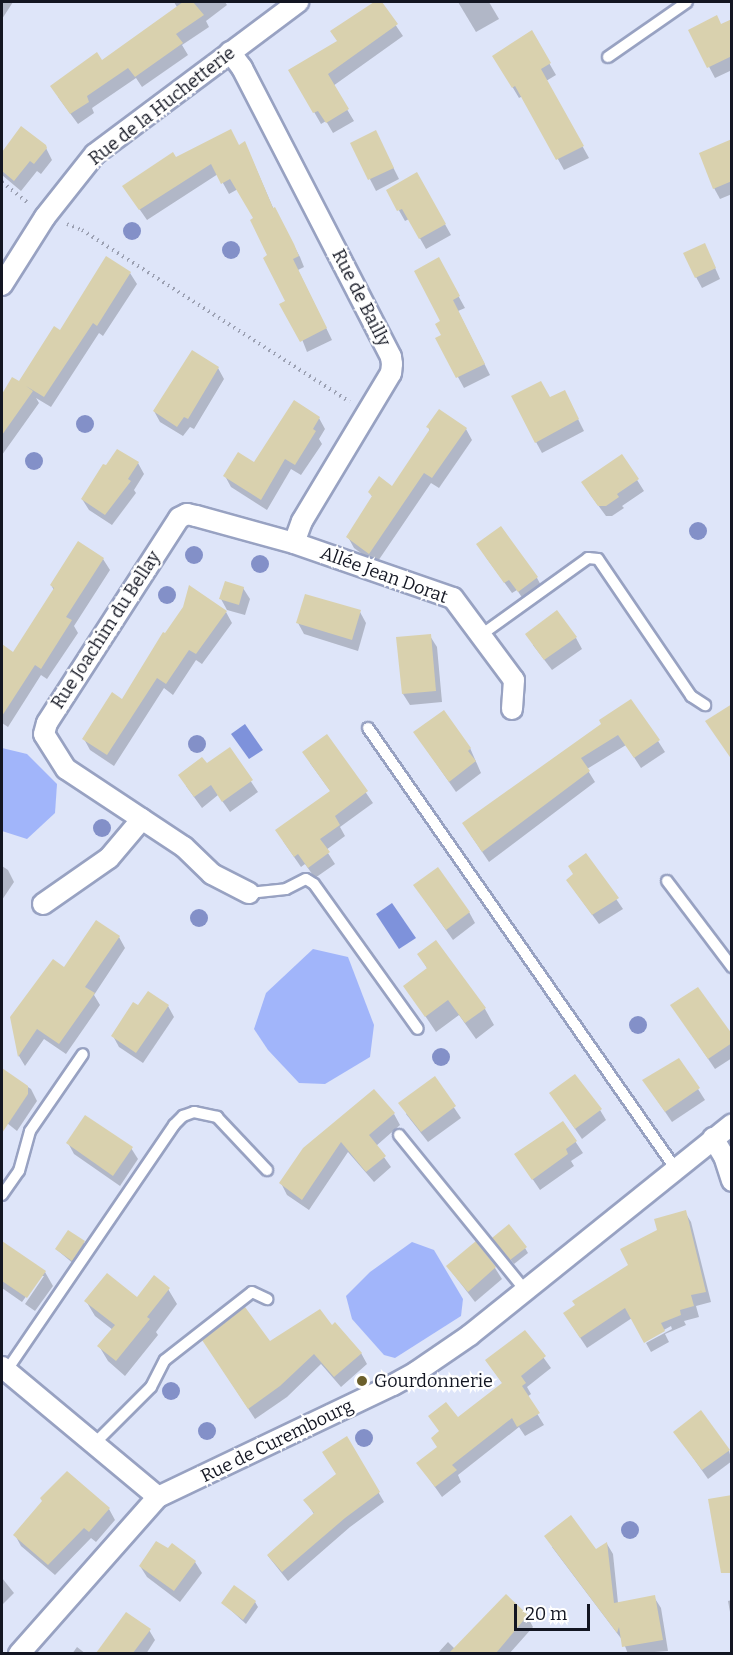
<!DOCTYPE html>
<html>
<head>
<meta charset="utf-8">
<style>
	body { margin:0 }
	#map { position:relative; width:733px; height:1655px; overflow:hidden; background:#dee5f9; font-family:Bitter,serif }
	div>[style] { position:absolute }
	[style*='--x'] { left:calc(var(--x)*1px); top:calc(var(--y)*1px); width:calc(var(--w)*1px); rotate:calc(var(--a)*1deg) }
	.green>* { inset:0; background:#a1b5fa }
	.water>* { inset:0; background:#7e92db }
	.shadow>* { inset:0; background:#0003 }
	.building>* { inset:0; background:#d9d1ae }
	.path>* { height:4px; margin-top:-2px; transform-origin:0; background:repeating-linear-gradient(90deg,#9ca1b3 0 1.5px,transparent 0 6px) }
	.roads { filter:drop-shadow(2px 0 #98a2c2) drop-shadow(-2px 0 #98a2c2) drop-shadow(0 2px #98a2c2) drop-shadow(0 -2px #98a2c2) }
	.service>* { height:10px; margin:-5px; padding:0 5px; transform-origin:5px; border-radius:5px; background:#fff }
	.minor>* { height:20px; margin:-10px; padding:0 10px; transform-origin:10px; border-radius:10px; background:#fff }
	.trees>* { width:18px; height:18px; margin:-9px; border-radius:50%; background:#8390c8 }
	.dots>* { width:16px; height:16px; translate:-50% -50%; box-sizing:border-box; border:3px solid #fff; border-radius:50% }
	span { translate:-50% -50%; white-space:nowrap; text-align:center; line-height:1.15; -webkit-text-stroke:4.5px #fff; paint-order:stroke }
	.street-label { font-size:18px; color:#131622 }
	.poi-label { font-size:18px; color:#131622 }
	.left { translate:0 -50%; text-align:left }
	.frame { position:absolute; inset:0; border:3px solid #131622; pointer-events:none }
	.scale { position:absolute; left:514px; top:1604px; width:76px; height:27px; box-sizing:border-box; border:3px solid #131622; border-top:0; padding-left:8px; font-size:18px; line-height:21px; white-space:nowrap; color:#131622; -webkit-text-stroke:4px #fff; paint-order:stroke }
</style>
</head>
<body>
<div id="map">
	<div class="green">
		<i style="clip-path:polygon(2px 748px,27px 754px,57px 784px,55px 813px,27px 839px,2px 831px)"></i>
		<i style="clip-path:polygon(313px 949px,348px 957px,374px 1025px,370px 1057px,325px 1084px,299px 1083px,268px 1050px,254px 1029px,266px 993px)"></i>
		<i style="clip-path:polygon(412px 1242px,434px 1250px,463px 1299px,461px 1316px,395px 1358px,384px 1355px,352px 1319px,346px 1296px,370px 1272px)"></i>
	</div>
	<div class="water">
		<i style="clip-path:polygon(245px 724px,263px 750px,249px 759px,231px 734px)"></i>
		<i style="clip-path:polygon(392px 903px,416px 938px,399px 949px,376px 914px)"></i>
	</div>
	<div class="shadow">
		<i style="clip-path:polygon(2px 2px,13px 2px,2px 19px)"></i>
		<i style="clip-path:polygon(174px 2px,225px 2px,227px 5px,206px 21px,209px 27px,182px 45px,188px 55px,142px 87px,136px 78px,92px 108px,94px 113px,78px 124px,58px 97px,177px 7px)"></i>
		<i style="clip-path:polygon(377px 2px,380px 2px,403px 36px,333px 86px,354px 121px,333px 133px,326px 121px,321px 124px,290px 70px,338px 42px,332px 31px)"></i>
		<i style="clip-path:polygon(458px 2px,489px 2px,499px 19px,476px 32px)"></i>
		<i style="clip-path:polygon(732px 21px,732px 70px,715px 78px,690px 31px,721px 26px)"></i>
		<i style="clip-path:polygon(531px 32px,556px 75px,546px 81px,589px 158px,564px 170px,523px 96px,519px 98px,494px 56px)"></i>
		<i style="clip-path:polygon(22px 128px,45px 146px,52px 160px,41px 174px,37px 171px,21px 191px,2px 175px,2px 154px)"></i>
		<i style="clip-path:polygon(732px 141px,732px 194px,720px 199px,714px 188px)"></i>
		<i style="clip-path:polygon(245px 143px,274px 210px,300px 257px,304px 267px,298px 270px,332px 340px,307px 352px,255px 219px,238px 189px,229px 194px,218px 174px,147px 220px,131px 197px,175px 159px,239px 147px)"></i>
		<i style="clip-path:polygon(381px 143px,399px 179px,376px 191px,352px 144px)"></i>
		<i style="clip-path:polygon(417px 174px,451px 235px,426px 249px,409px 219px,405px 221px,388px 191px)"></i>
		<i style="clip-path:polygon(705px 245px,720px 279px,702px 288px,696px 277px)"></i>
		<i style="clip-path:polygon(438px 259px,465px 308px,458px 311px,490px 375px,464px 388px,437px 339px,443px 335px)"></i>
		<i style="clip-path:polygon(130px 273px,137px 284px,103px 336px,99px 333px,51px 407px,36px 398px,39px 403px,2px 455px,2px 397px,13px 379px,19px 383px,61px 332px)"></i>
		<i style="clip-path:polygon(218px 368px,224px 379px,194px 429px,190px 427px,183px 436px,160px 422px,154px 411px)"></i>
		<i style="clip-path:polygon(549px 399px,570px 403px,584px 431px,542px 453px,536px 442px)"></i>
		<i style="clip-path:polygon(319px 418px,325px 429px,319px 439px,322px 444px,301px 475px,291px 469px,267px 510px,231px 487px,225px 476px,255px 464px)"></i>
		<i style="clip-path:polygon(428px 427px,466px 429px,472px 440px,439px 488px,431px 483px,376px 564px,354px 548px,348px 537px,373px 498px,370px 493px,393px 488px,430px 431px)"></i>
		<i style="clip-path:polygon(622px 456px,644px 491px,622px 506px,624px 508px,612px 516px,606px 516px,589px 493px)"></i>
		<i style="clip-path:polygon(138px 463px,144px 474px,134px 490px,136px 493px,112px 525px,89px 510px,82px 499px,106px 468px)"></i>
		<i style="clip-path:polygon(485px 556px,537px 578px,543px 589px,525px 602px,517px 590px,512px 593px)"></i>
		<i style="clip-path:polygon(103px 559px,110px 570px,74px 626px,78px 633px,47px 679px,41px 675px,8px 727px,2px 723px,2px 660px,8px 650px,14px 654px,54px 590px,51px 585px)"></i>
		<i style="clip-path:polygon(243px 588px,250px 599px,245px 615px,227px 610px,221px 599px)"></i>
		<i style="clip-path:polygon(226px 612px,232px 623px,202px 664px,196px 660px,173px 695px,164px 688px,114px 766px,90px 750px,84px 739px,122px 701px)"></i>
		<i style="clip-path:polygon(360px 612px,366px 623px,358px 651px,304px 634px,298px 623px)"></i>
		<i style="clip-path:polygon(430px 636px,437px 647px,442px 702px,410px 705px,403px 694px)"></i>
		<i style="clip-path:polygon(576px 638px,582px 649px,552px 670px,533px 645px)"></i>
		<i style="clip-path:polygon(603px 724px,658px 741px,665px 752px,641px 768px,626px 745px,587px 769px,595px 782px,489px 862px,470px 834px)"></i>
		<i style="clip-path:polygon(415px 733px,470px 748px,481px 773px,456px 792px)"></i>
		<i style="clip-path:polygon(327px 736px,373px 803px,340px 827px,345px 836px,326px 850px,335px 864px,315px 878px,305px 864px,301px 867px,283px 841px,331px 792px,310px 763px)"></i>
		<i style="clip-path:polygon(229px 749px,258px 792px,230px 812px,218px 795px,202px 808px,186px 786px,207px 765px)"></i>
		<i style="clip-path:polygon(586px 855px,623px 909px,599px 924px,574px 890px,575px 875px)"></i>
		<i style="clip-path:polygon(2px 866px,8px 870px,14px 882px,2px 900px)"></i>
		<i style="clip-path:polygon(422px 896px,469px 912px,475px 923px,453px 940px)"></i>
		<i style="clip-path:polygon(119px 937px,125px 948px,94px 995px,100px 1005px,66px 1054px,44px 1039px,25px 1066px,19px 1056px,12px 1017px,64px 969px)"></i>
		<i style="clip-path:polygon(419px 954px,485px 1009px,494px 1025px,476px 1039px,459px 1015px,436px 1032px,405px 986px,428px 970px)"></i>
		<i style="clip-path:polygon(168px 1006px,174px 1017px,143px 1063px,119px 1047px,113px 1036px,138px 1007px)"></i>
		<i style="clip-path:polygon(679px 1016px,732px 1036px,732px 1058px,715px 1069px)"></i>
		<i style="clip-path:polygon(2px 1070px,31px 1089px,37px 1101px,17px 1131px,2px 1119px)"></i>
		<i style="clip-path:polygon(434px 1078px,461px 1118px,428px 1142px,406px 1114px)"></i>
		<i style="clip-path:polygon(644px 1081px,698px 1089px,705px 1100px,672px 1122px)"></i>
		<i style="clip-path:polygon(551px 1094px,600px 1110px,606px 1120px,582px 1139px)"></i>
		<i style="clip-path:polygon(394px 1114px,400px 1125px,376px 1146px,391px 1167px,374px 1182px,348px 1152px,309px 1210px,287px 1195px,281px 1183px,304px 1149px)"></i>
		<i style="clip-path:polygon(563px 1123px,583px 1153px,571px 1161px,574px 1166px,540px 1190px,523px 1165px)"></i>
		<i style="clip-path:polygon(68px 1143px,131px 1148px,138px 1159px,120px 1186px,74px 1154px)"></i>
		<i style="clip-path:polygon(685px 1212px,691px 1222px,711px 1302px,696px 1306px,699px 1317px,684px 1321px,686px 1325px,665px 1334px,669px 1342px,651px 1352px,646px 1343px,672px 1329px,671px 1326px,644px 1341px,632px 1318px,587px 1348px,571px 1324px,630px 1265px,658px 1231px)"></i>
		<i style="clip-path:polygon(2px 1242px,45px 1272px,53px 1286px,35px 1311px,25px 1304px,44px 1276px,41px 1276px,22px 1302px,2px 1288px)"></i>
		<i style="clip-path:polygon(83px 1242px,86px 1247px,75px 1265px,56px 1249px)"></i>
		<i style="clip-path:polygon(497px 1243px,525px 1248px,528px 1253px,514px 1264px)"></i>
		<i style="clip-path:polygon(448px 1267px,495px 1268px,502px 1279px,475px 1302px)"></i>
		<i style="clip-path:polygon(168px 1289px,177px 1304px,156px 1332px,158px 1335px,125px 1376px,108px 1361px,99px 1346px,113px 1330px,95px 1316px,86px 1301px,138px 1299px)"></i>
		<i style="clip-path:polygon(332px 1327px,361px 1353px,367px 1364px,341px 1387px,321px 1364px,287px 1397px,255px 1419px,211px 1352px,270px 1343px)"></i>
		<i style="clip-path:polygon(525px 1332px,551px 1368px,527px 1387px,531px 1394px,527px 1397px,544px 1425px,525px 1436px,519px 1427px,458px 1475px,461px 1482px,442px 1497px,418px 1463px,438px 1448px,457px 1419px,503px 1384px,487px 1361px)"></i>
		<i style="clip-path:polygon(675px 1432px,729px 1451px,732px 1461px,708px 1479px)"></i>
		<i style="clip-path:polygon(347px 1438px,384px 1502px,350px 1527px,288px 1581px,268px 1556px,314px 1514px,305px 1500px,338px 1475px)"></i>
		<i style="clip-path:polygon(109px 1509px,115px 1520px,96px 1542px,91px 1538px,55px 1575px,21px 1546px,15px 1535px)"></i>
		<i style="clip-path:polygon(607px 1544px,613px 1554px,618px 1603px,654px 1597px,661px 1608px,668px 1651px,628px 1654px,623px 1641px,552px 1547px,596px 1551px)"></i>
		<i style="clip-path:polygon(195px 1562px,202px 1573px,180px 1602px,147px 1577px,140px 1566px)"></i>
		<i style="clip-path:polygon(2px 1578px,14px 1593px,2px 1605px)"></i>
		<i style="clip-path:polygon(506px 1596px,527px 1616px,533px 1627px,509px 1654px,437px 1654px,448px 1642px,455px 1649px)"></i>
		<i style="clip-path:polygon(732px 1600px,732px 1623px,728px 1601px)"></i>
		<i style="clip-path:polygon(255px 1602px,258px 1607px,246px 1624px,223px 1603px)"></i>
		<i style="clip-path:polygon(127px 1614px,149px 1630px,155px 1640px,146px 1654px,98px 1654px)"></i>
		<i style="clip-path:polygon(77px 1647px,86px 1654px,72px 1654px)"></i>
	</div>
	<div class="building">
		<i style="clip-path:polygon(183px 2px,193px 2px,204px 15px,176px 34px,183px 43px,135px 77px,128px 68px,87px 96px,89px 102px,70px 114px,50px 86px,97px 52px,102px 60px)"></i>
		<i style="clip-path:polygon(374px 2px,382px 2px,398px 24px,328px 74px,349px 109px,326px 123px,318px 111px,313px 113px,288px 70px,337px 41px,330px 31px)"></i>
		<i style="clip-path:polygon(717px 15px,721px 24px,732px 19px,732px 56px,707px 68px,688px 30px)"></i>
		<i style="clip-path:polygon(532px 30px,551px 63px,541px 69px,584px 146px,556px 160px,515px 86px,512px 88px,492px 56px)"></i>
		<i style="clip-path:polygon(21px 126px,46px 145px,47px 148px,34px 164px,30px 161px,14px 181px,2px 171px,2px 152px)"></i>
		<i style="clip-path:polygon(231px 129px,239px 145px,245px 141px,273px 208px,275px 207px,294px 244px,299px 256px,293px 259px,327px 328px,300px 342px,279px 304px,285px 301px,263px 258px,267px 255px,250px 220px,253px 218px,230px 179px,221px 184px,211px 164px,139px 210px,122px 186px,173px 152px,176px 157px)"></i>
		<i style="clip-path:polygon(376px 130px,394px 168px,368px 180px,350px 143px)"></i>
		<i style="clip-path:polygon(732px 139px,732px 181px,713px 189px,699px 153px)"></i>
		<i style="clip-path:polygon(417px 172px,446px 224px,419px 239px,402px 209px,397px 211px,386px 190px)"></i>
		<i style="clip-path:polygon(705px 243px,716px 268px,695px 278px,683px 253px)"></i>
		<i style="clip-path:polygon(106px 256px,131px 272px,97px 326px,93px 323px,44px 397px,26px 386px,33px 391px,2px 435px,2px 394px,12px 377px,19px 381px,54px 326px,60px 330px)"></i>
		<i style="clip-path:polygon(439px 257px,460px 296px,453px 300px,485px 364px,456px 378px,435px 338px,441px 335px,435px 324px,440px 321px,414px 271px)"></i>
		<i style="clip-path:polygon(192px 350px,219px 367px,188px 419px,184px 417px,177px 427px,153px 411px)"></i>
		<i style="clip-path:polygon(541px 381px,550px 397px,565px 390px,579px 419px,535px 443px,511px 396px)"></i>
		<i style="clip-path:polygon(294px 400px,320px 417px,313px 429px,316px 431px,295px 465px,285px 459px,261px 500px,223px 476px,238px 452px,254px 462px)"></i>
		<i style="clip-path:polygon(439px 409px,467px 428px,432px 478px,424px 473px,369px 554px,346px 537px,372px 496px,368px 492px,379px 476px,392px 486px,430px 429px,426px 427px)"></i>
		<i style="clip-path:polygon(117px 449px,139px 462px,128px 479px,131px 481px,105px 515px,81px 499px,103px 464px,106px 465px)"></i>
		<i style="clip-path:polygon(622px 454px,639px 479px,617px 494px,619px 497px,606px 506px,598px 506px,581px 482px)"></i>
		<i style="clip-path:polygon(501px 526px,538px 577px,518px 592px,509px 580px,504px 583px,476px 544px)"></i>
		<i style="clip-path:polygon(78px 541px,104px 558px,66px 617px,72px 620px,41px 669px,35px 665px,2px 716px,2px 644px,13px 652px,54px 588px,50px 585px)"></i>
		<i style="clip-path:polygon(225px 581px,244px 587px,239px 605px,219px 599px)"></i>
		<i style="clip-path:polygon(189px 585px,227px 611px,196px 654px,189px 650px,166px 684px,157px 678px,107px 755px,82px 739px,112px 692px,122px 699px,163px 632px,165px 633px,183px 607px)"></i>
		<i style="clip-path:polygon(305px 594px,361px 610px,352px 640px,296px 623px)"></i>
		<i style="clip-path:polygon(557px 610px,577px 637px,544px 660px,525px 634px)"></i>
		<i style="clip-path:polygon(431px 634px,436px 691px,402px 694px,396px 637px)"></i>
		<i style="clip-path:polygon(631px 699px,660px 740px,634px 758px,618px 735px,581px 758px,590px 771px,482px 852px,462px 823px,601px 724px,599px 720px)"></i>
		<i style="clip-path:polygon(732px 704px,732px 760px,705px 721px)"></i>
		<i style="clip-path:polygon(444px 710px,471px 748px,468px 751px,476px 761px,449px 782px,413px 732px)"></i>
		<i style="clip-path:polygon(327px 734px,368px 791px,335px 816px,340px 825px,320px 839px,330px 852px,308px 868px,298px 854px,294px 857px,275px 830px,330px 791px,302px 752px)"></i>
		<i style="clip-path:polygon(230px 747px,253px 780px,222px 802px,211px 785px,194px 797px,178px 775px,202px 757px,207px 763px)"></i>
		<i style="clip-path:polygon(586px 853px,619px 898px,592px 915px,566px 880px,573px 874px,568px 866px)"></i>
		<i style="clip-path:polygon(438px 867px,470px 912px,446px 930px,413px 885px)"></i>
		<i style="clip-path:polygon(96px 920px,120px 936px,85px 987px,95px 993px,59px 1044px,37px 1029px,18px 1057px,10px 1017px,53px 959px,64px 967px)"></i>
		<i style="clip-path:polygon(436px 940px,486px 1008px,465px 1023px,448px 1000px,425px 1017px,403px 986px,427px 968px,417px 954px)"></i>
		<i style="clip-path:polygon(698px 987px,732px 1034px,732px 1043px,708px 1059px,670px 1005px)"></i>
		<i style="clip-path:polygon(148px 991px,169px 1005px,136px 1053px,111px 1036px,133px 1002px,138px 1005px)"></i>
		<i style="clip-path:polygon(679px 1058px,700px 1088px,665px 1112px,642px 1080px)"></i>
		<i style="clip-path:polygon(2px 1068px,28px 1086px,28px 1094px,2px 1133px)"></i>
		<i style="clip-path:polygon(575px 1074px,602px 1109px,575px 1129px,549px 1093px)"></i>
		<i style="clip-path:polygon(435px 1076px,456px 1106px,421px 1132px,398px 1103px)"></i>
		<i style="clip-path:polygon(374px 1089px,395px 1113px,369px 1135px,386px 1156px,366px 1172px,341px 1142px,302px 1200px,279px 1183px,303px 1148px)"></i>
		<i style="clip-path:polygon(85px 1115px,133px 1147px,113px 1176px,66px 1143px)"></i>
		<i style="clip-path:polygon(563px 1121px,577px 1141px,566px 1149px,568px 1154px,532px 1180px,514px 1154px)"></i>
		<i style="clip-path:polygon(686px 1210px,706px 1292px,691px 1295px,694px 1306px,680px 1310px,681px 1315px,661px 1323px,665px 1331px,644px 1343px,625px 1308px,580px 1338px,563px 1313px,575px 1305px,572px 1301px,628px 1265px,620px 1249px,657px 1230px,654px 1219px)"></i>
		<i style="clip-path:polygon(509px 1224px,527px 1247px,510px 1260px,492px 1238px)"></i>
		<i style="clip-path:polygon(68px 1230px,85px 1241px,72px 1261px,55px 1249px)"></i>
		<i style="clip-path:polygon(2px 1241px,46px 1271px,27px 1298px,2px 1281px)"></i>
		<i style="clip-path:polygon(476px 1241px,496px 1267px,468px 1292px,446px 1266px)"></i>
		<i style="clip-path:polygon(107px 1273px,137px 1297px,154px 1275px,170px 1288px,147px 1317px,150px 1319px,116px 1361px,97px 1346px,115px 1325px,84px 1301px)"></i>
		<i style="clip-path:polygon(245px 1307px,270px 1341px,320px 1309px,332px 1325px,335px 1322px,362px 1353px,334px 1377px,314px 1354px,280px 1386px,248px 1409px,202px 1340px)"></i>
		<i style="clip-path:polygon(525px 1330px,546px 1356px,521px 1376px,526px 1383px,522px 1386px,540px 1413px,517px 1427px,512px 1418px,452px 1465px,457px 1470px,435px 1487px,416px 1463px,437px 1447px,431px 1438px,439px 1431px,428px 1416px,446px 1402px,458px 1417px,502px 1383px,485px 1360px)"></i>
		<i style="clip-path:polygon(701px 1410px,730px 1450px,702px 1470px,673px 1432px)"></i>
		<i style="clip-path:polygon(347px 1436px,380px 1492px,345px 1518px,282px 1572px,267px 1555px,314px 1513px,303px 1500px,336px 1474px,322px 1452px)"></i>
		<i style="clip-path:polygon(67px 1471px,110px 1508px,89px 1532px,84px 1528px,48px 1565px,13px 1535px,42px 1501px,40px 1498px)"></i>
		<i style="clip-path:polygon(732px 1495px,732px 1573px,721px 1573px,708px 1499px)"></i>
		<i style="clip-path:polygon(571px 1515px,596px 1549px,607px 1542px,614px 1603px,655px 1595px,663px 1640px,622px 1647px,619px 1627px,617px 1633px,544px 1536px)"></i>
		<i style="clip-path:polygon(156px 1541px,168px 1548px,172px 1543px,196px 1561px,174px 1591px,139px 1566px)"></i>
		<i style="clip-path:polygon(234px 1585px,256px 1601px,243px 1620px,221px 1603px)"></i>
		<i style="clip-path:polygon(506px 1594px,528px 1615px,496px 1653px,449px 1653px)"></i>
		<i style="clip-path:polygon(126px 1612px,151px 1629px,133px 1653px,96px 1653px)"></i>
	</div>
	<div class="path">
		<i style="--x:2;--y:182;--w:35;--a:39"></i>
		<i style="--x:67;--y:224;--w:16;--a:22"></i>
		<i style="--x:82;--y:230;--w:318;--a:32.7"></i>
	</div>
	<div class="roads">
		<div class="service">
			<i style="--x:608;--y:57;--w:96;--a:-34.8"></i>
			<i style="--x:481;--y:635;--w:132;--a:-35.7"></i>
			<i style="--x:588;--y:558;--w:10;--a:6"></i>
			<i style="--x:598;--y:559;--w:166;--a:55.8"></i>
			<i style="--x:691;--y:696;--w:17;--a:33"></i>
			<i style="--x:368;--y:728;--w:537;--a:55.1"></i>
			<i style="--x:667;--y:881;--w:108;--a:52.9"></i>
			<i style="--x:249;--y:893;--w:37;--a:-6"></i>
			<i style="--x:286;--y:889;--w:22;--a:-27"></i>
			<i style="--x:306;--y:879;--w:9;--a:32"></i>
			<i style="--x:314;--y:884;--w:178;--a:54.4"></i>
			<i style="--x:399;--y:1135;--w:200;--a:50.9"></i>
			<i style="--x:2;--y:1195;--w:29;--a:-55"></i>
			<i style="--x:19;--y:1171;--w:41;--a:-74.6"></i>
			<i style="--x:30;--y:1131;--w:93;--a:-55.5"></i>
			<i style="--x:7;--y:1370;--w:297;--a:-55.7"></i>
			<i style="--x:174;--y:1125;--w:13;--a:-45"></i>
			<i style="--x:183;--y:1116;--w:12;--a:-20"></i>
			<i style="--x:194;--y:1112;--w:24;--a:12"></i>
			<i style="--x:217;--y:1117;--w:73;--a:46.7"></i>
			<i style="--x:95;--y:1443;--w:79;--a:-45"></i>
			<i style="--x:151;--y:1387;--w:30;--a:-63"></i>
			<i style="--x:165;--y:1360;--w:110;--a:-38"></i>
			<i style="--x:252;--y:1292;--w:17;--a:25"></i>
		</div>
		<div class="minor">
			<i style="--x:230;--y:52;--w:20;--a:53"></i>
			<i style="--x:242;--y:68;--w:325;--a:62.7"></i>
			<i style="--x:391;--y:357;--w:7;--a:82"></i>
			<i style="--x:392;--y:364;--w:9;--a:96"></i>
			<i style="--x:391;--y:373;--w:173;--a:121"></i>
			<i style="--x:302;--y:521;--w:23;--a:110"></i>
			<i style="--x:2;--y:285;--w:80;--a:-57.7"></i>
			<i style="--x:45;--y:217;--w:80;--a:-51.6"></i>
			<i style="--x:95;--y:154;--w:254;--a:-36.8"></i>
			<i style="--x:249;--y:893;--w:42;--a:-152.8"></i>
			<i style="--x:212;--y:874;--w:39;--a:-136"></i>
			<i style="--x:184;--y:847;--w:141;--a:-146.5"></i>
			<i style="--x:66;--y:769;--w:41;--a:-122.2"></i>
			<i style="--x:44;--y:734;--w:11;--a:-75"></i>
			<i style="--x:47;--y:723;--w:244;--a:-57.2"></i>
			<i style="--x:179;--y:518;--w:9;--a:-27"></i>
			<i style="--x:187;--y:514;--w:9;--a:13"></i>
			<i style="--x:196;--y:516;--w:102;--a:15.4"></i>
			<i style="--x:294;--y:543;--w:168;--a:19.1"></i>
			<i style="--x:453;--y:598;--w:102;--a:53.4"></i>
			<i style="--x:514;--y:680;--w:29;--a:94"></i>
			<i style="--x:43;--y:904;--w:80;--a:-34.9"></i>
			<i style="--x:109;--y:858;--w:51;--a:-49.8"></i>
			<i style="--x:713;--y:1138;--w:21;--a:59"></i>
			<i style="--x:724;--y:1156;--w:26;--a:72"></i>
			<i style="--x:2;--y:1367;--w:203;--a:39.8"></i>
			<i style="--x:19;--y:1654;--w:210;--a:-48.5"></i>
			<i style="--x:158;--y:1497;--w:260;--a:-25.5"></i>
			<i style="--x:393;--y:1385;--w:26;--a:-29"></i>
			<i style="--x:416;--y:1372;--w:65;--a:-34.4"></i>
			<i style="--x:470;--y:1335;--w:336;--a:-38.8"></i>
		</div>
	</div>
	<div class="trees">
		<i style="left:132px;top:231px"></i>
		<i style="left:231px;top:250px"></i>
		<i style="left:85px;top:424px"></i>
		<i style="left:34px;top:461px"></i>
		<i style="left:698px;top:531px"></i>
		<i style="left:194px;top:555px"></i>
		<i style="left:260px;top:564px"></i>
		<i style="left:167px;top:595px"></i>
		<i style="left:197px;top:744px"></i>
		<i style="left:102px;top:828px"></i>
		<i style="left:199px;top:918px"></i>
		<i style="left:638px;top:1025px"></i>
		<i style="left:441px;top:1057px"></i>
		<i style="left:171px;top:1391px"></i>
		<i style="left:207px;top:1431px"></i>
		<i style="left:364px;top:1438px"></i>
		<i style="left:630px;top:1530px"></i>
	</div>
	<div class="dots">
		<i style="left:362px;top:1381px;background:#6b5f2c"></i>
	</div>
	<div class="street-label">
		<span style="left:162px;top:106px;rotate:-38deg">Rue de la Huchetterie</span>
		<span style="left:361px;top:298px;rotate:63deg">Rue de Bailly</span>
		<span style="left:384px;top:575px;rotate:20deg">Allée Jean Dorat</span>
		<span style="left:106px;top:630px;rotate:-57deg">Rue Joachim du Bellay</span>
		<span style="left:277px;top:1441px;rotate:-26deg">Rue de Curembourg</span>
	</div>
	<div class="poi-label">
		<span class="left" style="left:374px;top:1381px">Gourdonnerie</span>
	</div>
	<div class="frame"></div>
	<div class="scale">20 m</div>
</div>
</body>
</html>
